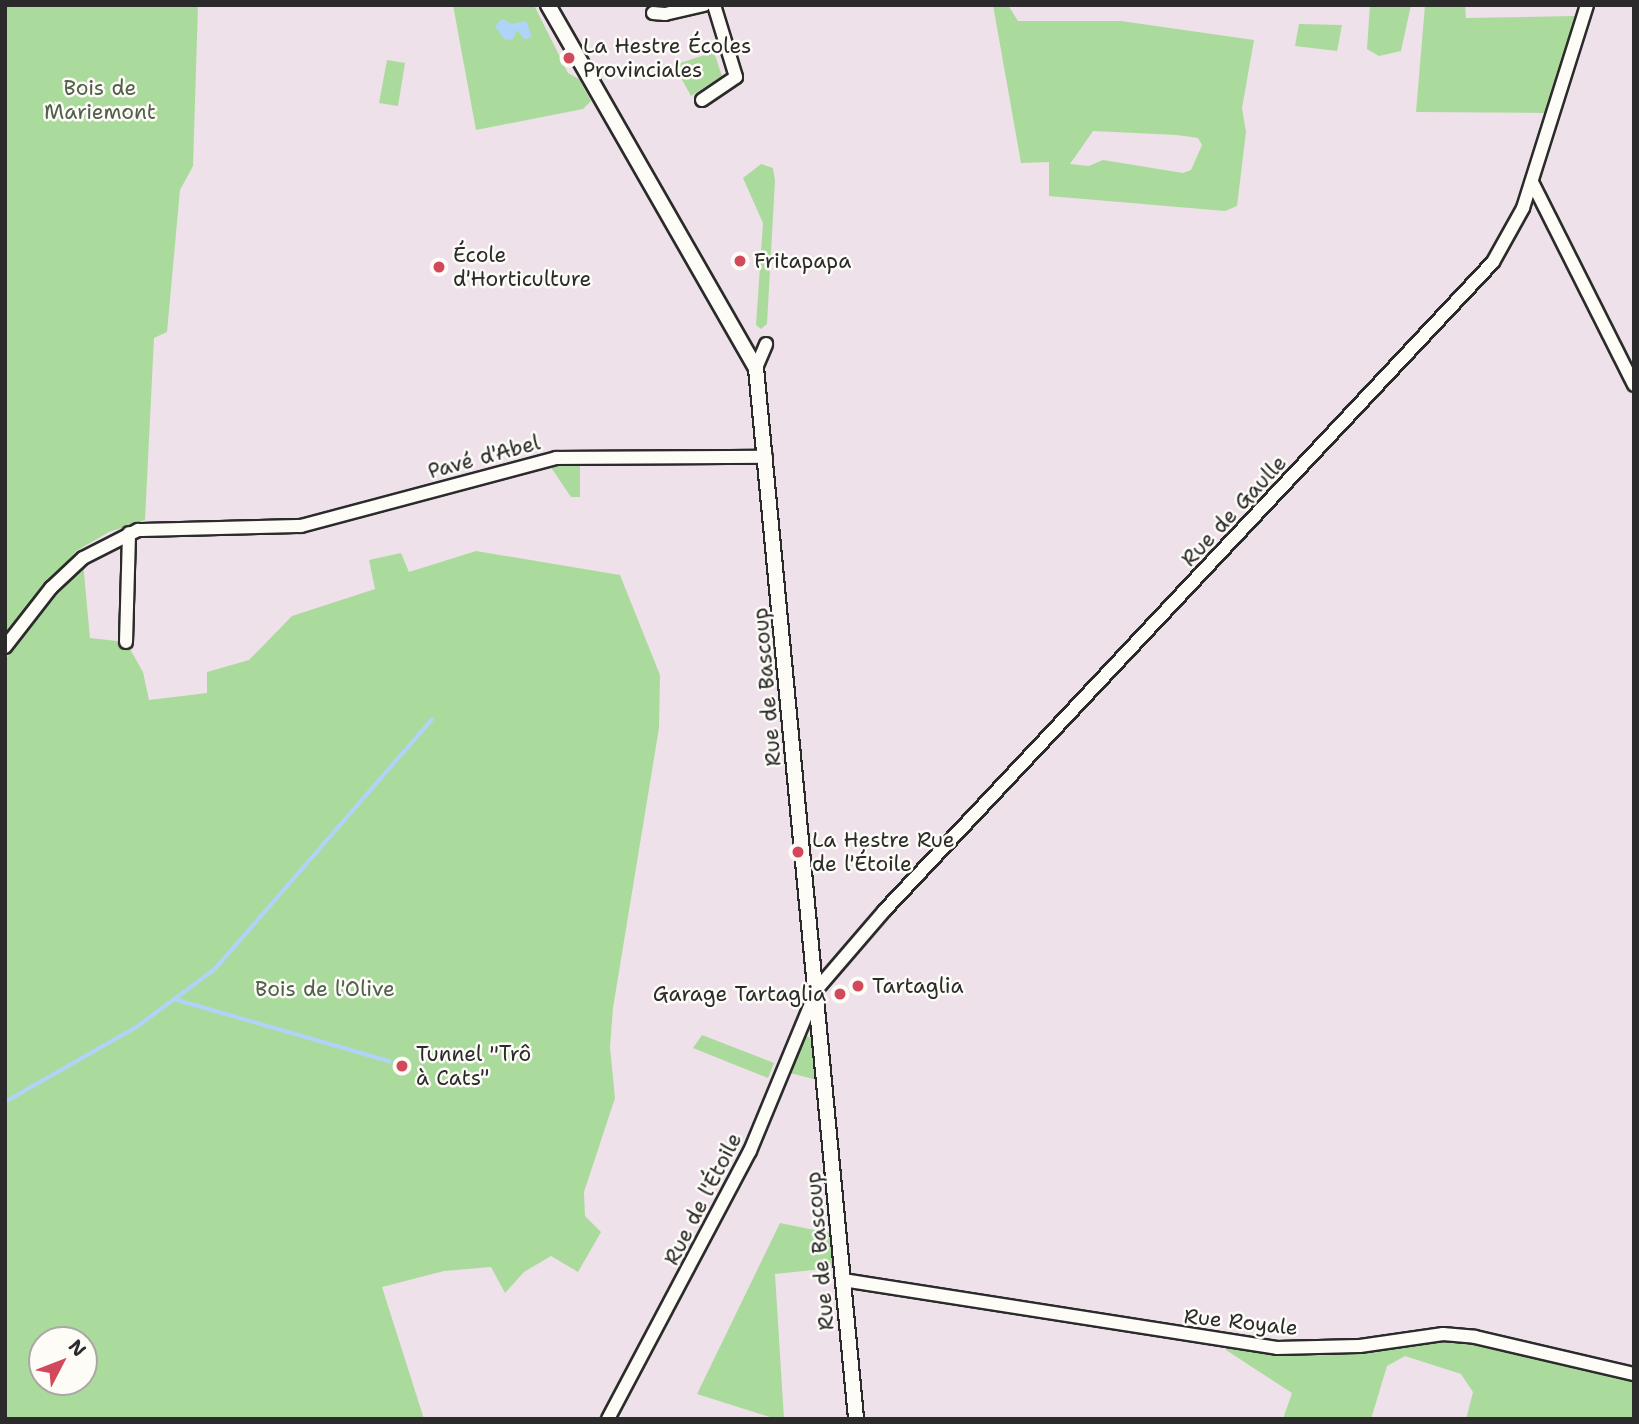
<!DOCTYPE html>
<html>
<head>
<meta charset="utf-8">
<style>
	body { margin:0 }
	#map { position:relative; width:1639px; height:1424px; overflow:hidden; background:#eee1ea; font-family:"Shantell Sans",sans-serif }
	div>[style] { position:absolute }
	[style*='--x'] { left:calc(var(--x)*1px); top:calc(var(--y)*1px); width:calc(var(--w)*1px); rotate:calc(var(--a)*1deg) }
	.green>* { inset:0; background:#abdb9c }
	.water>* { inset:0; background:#b0d4f9 }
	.stream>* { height:3.5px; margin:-1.75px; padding:0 1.75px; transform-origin:1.75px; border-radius:1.75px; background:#b0d4f9 }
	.roads { filter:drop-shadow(2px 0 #2b2b2b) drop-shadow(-2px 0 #2b2b2b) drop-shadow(0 2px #2b2b2b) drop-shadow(0 -2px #2b2b2b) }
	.minor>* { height:12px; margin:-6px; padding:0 6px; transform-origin:6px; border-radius:6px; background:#fdfcf7 }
	.major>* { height:14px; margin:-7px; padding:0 7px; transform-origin:7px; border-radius:7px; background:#fdfcf7 }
	.dots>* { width:19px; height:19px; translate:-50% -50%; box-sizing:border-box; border:4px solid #fdfcf7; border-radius:50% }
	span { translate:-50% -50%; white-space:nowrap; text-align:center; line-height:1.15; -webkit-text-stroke:5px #fdfcf7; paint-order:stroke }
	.poi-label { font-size:21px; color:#2b2b2b }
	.left { translate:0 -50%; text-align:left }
	.right { translate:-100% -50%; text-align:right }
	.park-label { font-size:21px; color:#51604d }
	.street-label { font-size:21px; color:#2b2b2b }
	.frame { position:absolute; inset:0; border:7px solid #2b2b2b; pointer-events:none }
	.north { position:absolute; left:28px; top:1326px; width:70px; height:70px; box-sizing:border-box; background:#fdfcf7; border:2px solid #a9a8a5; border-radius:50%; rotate:48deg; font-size:19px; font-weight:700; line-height:28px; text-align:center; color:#2b2b2b }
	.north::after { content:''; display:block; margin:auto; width:24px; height:32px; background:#d1495b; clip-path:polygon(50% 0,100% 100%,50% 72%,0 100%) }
</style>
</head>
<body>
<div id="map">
	<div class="green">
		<i style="clip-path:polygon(5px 5px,198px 5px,193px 166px,180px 190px,167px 332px,154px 338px,145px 520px,109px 532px,76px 551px,5px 639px)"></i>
		<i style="clip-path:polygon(453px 5px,534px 5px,568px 73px,579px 79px,591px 101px,583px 109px,476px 130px)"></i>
		<i style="clip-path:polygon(evenodd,993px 5px,1008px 5px,1018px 21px,1121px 21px,1254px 40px,1242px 108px,1246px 132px,1237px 206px,1225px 211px,1049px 196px,1049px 162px,1021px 163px,993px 5px,1093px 131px,1177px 135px,1198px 138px,1202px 145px,1191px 170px,1183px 173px,1103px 160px,1089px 166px,1070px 164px,1093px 131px)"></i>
		<i style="clip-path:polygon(1370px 5px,1411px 5px,1401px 51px,1379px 56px,1367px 49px)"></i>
		<i style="clip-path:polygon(1425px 5px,1465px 5px,1466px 18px,1575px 16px,1546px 113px,1416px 112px)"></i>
		<i style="clip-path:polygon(1299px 24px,1342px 25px,1337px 51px,1295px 46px)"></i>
		<i style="clip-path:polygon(714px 52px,722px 76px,691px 96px,674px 65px)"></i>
		<i style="clip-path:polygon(387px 60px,405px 63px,398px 106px,379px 103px)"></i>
		<i style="clip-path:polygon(761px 164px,773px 168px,775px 181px,767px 324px,761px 329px,756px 325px,763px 223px,743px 178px)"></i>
		<i style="clip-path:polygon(550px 466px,580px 466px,580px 497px,571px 497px)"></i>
		<i style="clip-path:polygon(evenodd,476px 551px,620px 575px,660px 675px,659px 728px,613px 1008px,610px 1047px,615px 1098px,584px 1192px,585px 1216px,601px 1232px,578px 1272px,551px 1256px,524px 1272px,505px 1293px,491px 1267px,444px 1271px,382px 1287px,424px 1419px,5px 1419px,5px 660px,83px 562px,90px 638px,126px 642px,143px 672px,149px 700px,207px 693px,207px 672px,249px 660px,292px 616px,375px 589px,369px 560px,401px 553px,409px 572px,476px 551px,42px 1340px,84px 1340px,84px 1382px,42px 1382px,42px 1340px)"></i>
		<i style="clip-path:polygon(702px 1035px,774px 1063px,768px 1078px,693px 1048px)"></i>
		<i style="clip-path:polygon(805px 1036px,815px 1039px,817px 1080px,790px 1073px)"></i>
		<i style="clip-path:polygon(780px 1223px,839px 1235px,842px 1267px,775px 1274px,784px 1419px,776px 1419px,697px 1394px)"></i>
		<i style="clip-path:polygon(1443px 1334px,1634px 1374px,1634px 1419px,1466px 1419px,1473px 1392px,1461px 1374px,1405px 1356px,1387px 1366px,1371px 1419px,1283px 1419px,1292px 1393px,1226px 1350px,1224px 1343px,1277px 1348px)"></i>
	</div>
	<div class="water">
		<i style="clip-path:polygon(502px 19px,512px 24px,526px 21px,532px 37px,524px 39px,517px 30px,513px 39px,505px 40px,495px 26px)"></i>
	</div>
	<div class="stream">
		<i style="--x:174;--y:999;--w:224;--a:16.1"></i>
		<i style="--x:5;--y:1102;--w:153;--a:-29.7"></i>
		<i style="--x:138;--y:1026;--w:96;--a:-36.5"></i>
		<i style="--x:215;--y:969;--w:331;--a:-49"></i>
	</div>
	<div class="roads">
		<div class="minor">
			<i style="--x:653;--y:13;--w:12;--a:5"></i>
			<i style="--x:665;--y:14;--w:40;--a:-13"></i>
			<i style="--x:702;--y:100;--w:41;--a:-34.1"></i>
			<i style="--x:736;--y:77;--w:75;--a:-107"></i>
			<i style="--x:1532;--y:182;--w:227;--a:63.3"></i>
			<i style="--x:756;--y:368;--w:26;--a:-67"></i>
			<i style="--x:126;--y:642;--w:109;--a:-88.4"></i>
			<i style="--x:5;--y:647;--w:75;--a:-52.1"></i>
			<i style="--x:51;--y:588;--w:44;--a:-43.2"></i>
			<i style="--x:83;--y:558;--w:62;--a:-27"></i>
			<i style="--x:138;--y:530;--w:163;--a:-1.4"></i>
			<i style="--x:301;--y:526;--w:264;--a:-14.9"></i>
			<i style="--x:556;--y:458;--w:210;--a:-0.3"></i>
			<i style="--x:843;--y:1280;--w:439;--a:8.9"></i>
			<i style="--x:1277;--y:1348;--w:83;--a:-1.4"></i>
			<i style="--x:1360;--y:1346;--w:84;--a:-8.2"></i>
			<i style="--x:1443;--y:1334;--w:32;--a:5"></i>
			<i style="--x:1475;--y:1337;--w:163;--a:13.1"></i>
			<i style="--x:608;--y:1419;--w:303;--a:-62.1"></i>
			<i style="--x:750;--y:1151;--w:175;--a:-67.5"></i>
			<i style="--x:817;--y:989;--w:103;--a:-49.3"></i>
			<i style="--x:884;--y:911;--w:890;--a:-46.82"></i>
			<i style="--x:1493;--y:262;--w:62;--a:-60.9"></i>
			<i style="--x:1523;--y:208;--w:213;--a:-72.5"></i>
		</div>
		<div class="major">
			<i style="--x:548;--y:5;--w:418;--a:60.2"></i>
			<i style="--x:756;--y:368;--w:1056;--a:84.56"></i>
		</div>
	</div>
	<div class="dots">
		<i style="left:569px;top:58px;background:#d1495b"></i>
		<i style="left:740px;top:261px;background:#d1495b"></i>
		<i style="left:439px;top:267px;background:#d1495b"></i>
		<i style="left:798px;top:852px;background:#d1495b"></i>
		<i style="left:858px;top:986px;background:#d1495b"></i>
		<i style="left:840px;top:994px;background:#d1495b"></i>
		<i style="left:402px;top:1066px;background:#d1495b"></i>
	</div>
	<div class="poi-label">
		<span class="left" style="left:583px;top:58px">La Hestre Écoles<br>Provinciales</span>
		<span class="left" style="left:453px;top:267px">École<br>d'Horticulture</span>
		<span class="left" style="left:754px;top:261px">Fritapapa</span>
		<span class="left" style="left:812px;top:852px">La Hestre Rue<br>de l'Étoile</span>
		<span class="left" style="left:872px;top:986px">Tartaglia</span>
		<span class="right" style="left:826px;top:994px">Garage Tartaglia</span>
		<span class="left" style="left:416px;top:1066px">Tunnel "Trô<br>à Cats"</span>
	</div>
	<div class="park-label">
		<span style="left:100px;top:100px">Bois de<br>Mariemont</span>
		<span style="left:325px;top:989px">Bois de l'Olive</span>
	</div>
	<div class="street-label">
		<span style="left:484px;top:457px;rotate:-15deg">Pavé d'Abel</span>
		<span style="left:1234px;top:511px;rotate:-47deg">Rue de Gaulle</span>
		<span style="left:767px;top:687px;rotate:-95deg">Rue de Bascoup</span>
		<span style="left:703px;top:1199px;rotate:-63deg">Rue de l'Étoile</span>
		<span style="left:820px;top:1251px;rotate:-95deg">Rue de Bascoup</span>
		<span style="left:1241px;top:1322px;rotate:6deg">Rue Royale</span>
	</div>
	<div class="frame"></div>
	<div class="north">N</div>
</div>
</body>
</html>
